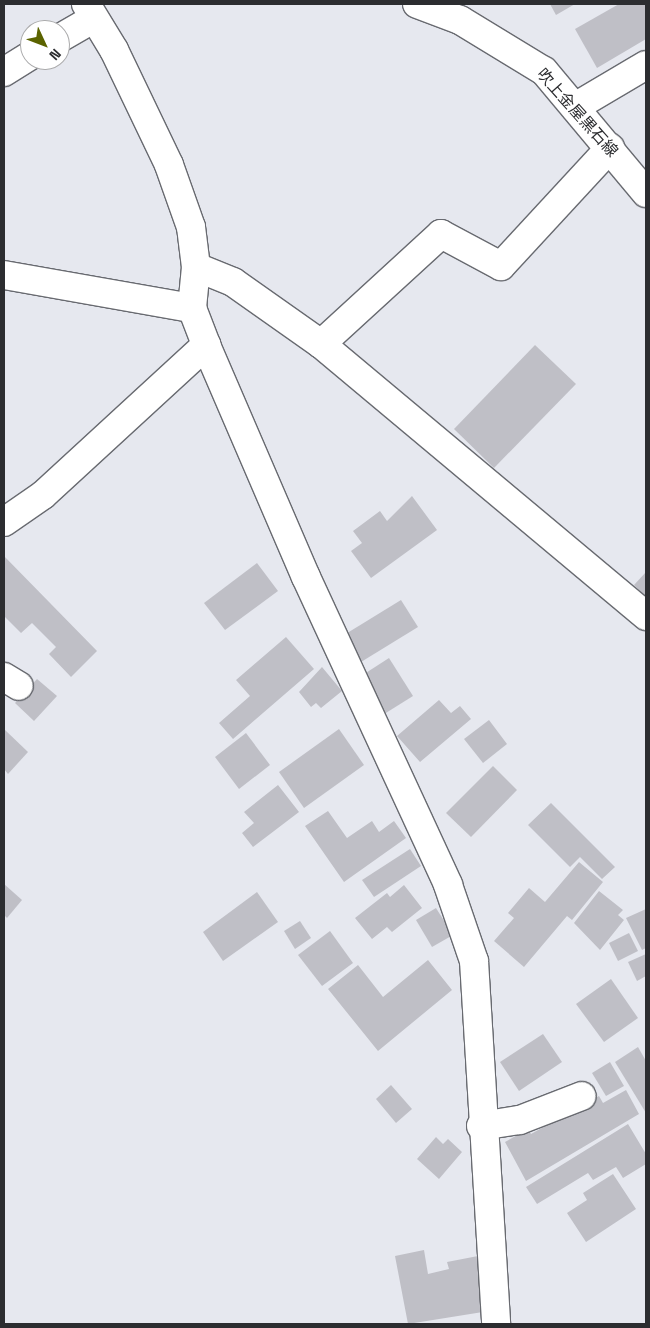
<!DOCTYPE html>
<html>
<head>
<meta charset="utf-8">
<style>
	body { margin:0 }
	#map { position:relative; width:650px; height:1328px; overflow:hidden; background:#e6e8ef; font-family:"Space Grotesk","Noto Sans JP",sans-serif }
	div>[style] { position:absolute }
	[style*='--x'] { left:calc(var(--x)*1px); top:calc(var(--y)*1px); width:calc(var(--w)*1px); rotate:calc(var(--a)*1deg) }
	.building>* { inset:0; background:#bfbfc6 }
	.roads { filter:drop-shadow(1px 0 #686a70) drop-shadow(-1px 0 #686a70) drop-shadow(0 1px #686a70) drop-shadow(0 -1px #686a70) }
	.street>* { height:28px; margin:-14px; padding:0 14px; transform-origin:14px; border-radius:14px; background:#fff }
	.secondary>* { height:28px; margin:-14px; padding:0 14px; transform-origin:14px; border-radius:14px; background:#fff }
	span { translate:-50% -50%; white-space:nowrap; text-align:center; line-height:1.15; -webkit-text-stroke:4px #fff; paint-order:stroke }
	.street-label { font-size:16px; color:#2c2d30 }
	.frame { position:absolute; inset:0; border:5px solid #2c2d30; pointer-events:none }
	.north { position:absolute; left:20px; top:20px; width:50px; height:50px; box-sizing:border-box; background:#fff; border:1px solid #ababac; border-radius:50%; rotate:133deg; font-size:14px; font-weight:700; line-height:20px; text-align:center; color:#2c2d30 }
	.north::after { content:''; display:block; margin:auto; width:18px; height:22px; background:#5b6300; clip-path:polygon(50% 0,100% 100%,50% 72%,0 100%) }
</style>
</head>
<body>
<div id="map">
	<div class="building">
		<i style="clip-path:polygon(550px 4px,575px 4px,556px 15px)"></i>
		<i style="clip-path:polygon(619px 4px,646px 4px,646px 39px,597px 68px,575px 29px)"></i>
		<i style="clip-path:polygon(535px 345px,576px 384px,494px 468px,454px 429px)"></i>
		<i style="clip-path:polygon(412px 496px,437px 530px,371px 578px,351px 551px,362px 543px,353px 531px,380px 511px,387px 521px)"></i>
		<i style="clip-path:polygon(4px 556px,97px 651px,71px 677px,49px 654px,56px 647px,32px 623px,21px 633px,4px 616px)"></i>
		<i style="clip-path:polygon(257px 563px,278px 591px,225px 630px,204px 603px)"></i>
		<i style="clip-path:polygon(646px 572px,646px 597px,634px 585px)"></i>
		<i style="clip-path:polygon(401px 600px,418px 627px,361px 662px,344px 635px)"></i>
		<i style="clip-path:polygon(286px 637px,314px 669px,233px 739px,219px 723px,250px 696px,236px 680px)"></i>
		<i style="clip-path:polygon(389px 658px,413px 696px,381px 716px,358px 678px)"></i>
		<i style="clip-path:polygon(322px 667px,342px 691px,321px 708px,316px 703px,311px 707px,299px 692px)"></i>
		<i style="clip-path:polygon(37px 679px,57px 696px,34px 721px,15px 703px)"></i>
		<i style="clip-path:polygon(439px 700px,451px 713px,460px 706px,471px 719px,420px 762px,397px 736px)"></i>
		<i style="clip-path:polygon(489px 720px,507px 744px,483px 763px,464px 739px)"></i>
		<i style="clip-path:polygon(4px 729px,28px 752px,8px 774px,4px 769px)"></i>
		<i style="clip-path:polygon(339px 729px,364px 765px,304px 808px,279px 772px)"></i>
		<i style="clip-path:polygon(246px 733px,270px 765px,239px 789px,215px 757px)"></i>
		<i style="clip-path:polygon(493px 766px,517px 790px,471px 837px,446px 813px)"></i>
		<i style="clip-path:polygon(278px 785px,299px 812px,253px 847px,242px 833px,254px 823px,244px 812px)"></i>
		<i style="clip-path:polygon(551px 803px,615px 867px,602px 879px,580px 857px,570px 867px,528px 825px)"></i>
		<i style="clip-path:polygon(328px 811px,347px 838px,372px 821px,379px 832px,394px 821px,406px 838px,344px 882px,305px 826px)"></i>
		<i style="clip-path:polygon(410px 849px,421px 866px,374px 897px,362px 880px)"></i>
		<i style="clip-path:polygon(579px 862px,603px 882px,572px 920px,567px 916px,524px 967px,494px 941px,514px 918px,508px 913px,529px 888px,545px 902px)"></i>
		<i style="clip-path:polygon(4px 884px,22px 900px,7px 918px,4px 915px)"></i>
		<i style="clip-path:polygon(404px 885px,422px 908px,392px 932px,387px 927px,372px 939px,355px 918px,387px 893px,390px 897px)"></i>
		<i style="clip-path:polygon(599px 891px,623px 910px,618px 915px,624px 920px,600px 950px,574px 923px)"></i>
		<i style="clip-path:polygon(257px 892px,278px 922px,223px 961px,203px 932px)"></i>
		<i style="clip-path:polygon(436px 908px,453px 935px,432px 947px,416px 920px)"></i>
		<i style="clip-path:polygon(646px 909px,646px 948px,642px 950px,626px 918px)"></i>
		<i style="clip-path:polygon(300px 921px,311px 938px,295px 949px,284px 931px)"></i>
		<i style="clip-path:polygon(330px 931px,353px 963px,322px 986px,298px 955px)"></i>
		<i style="clip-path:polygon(629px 933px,638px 951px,618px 961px,609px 943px)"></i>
		<i style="clip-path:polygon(646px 954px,646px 976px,637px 981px,628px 962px)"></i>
		<i style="clip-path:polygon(428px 960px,452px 990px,378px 1051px,328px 989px,358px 965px,383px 997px)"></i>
		<i style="clip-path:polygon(611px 979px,638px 1018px,604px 1042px,576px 1004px)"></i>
		<i style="clip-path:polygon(543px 1034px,562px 1062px,519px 1091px,500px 1062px)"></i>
		<i style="clip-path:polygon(638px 1047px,646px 1061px,646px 1113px,615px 1062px)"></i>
		<i style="clip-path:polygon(610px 1062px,624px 1086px,606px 1096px,592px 1073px)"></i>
		<i style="clip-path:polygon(391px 1085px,412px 1109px,396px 1123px,376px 1099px)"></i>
		<i style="clip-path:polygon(626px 1090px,639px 1114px,526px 1181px,505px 1142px,528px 1129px,531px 1134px,599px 1096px,603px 1103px)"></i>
		<i style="clip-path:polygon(628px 1124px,646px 1154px,646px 1164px,623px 1178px,616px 1167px,593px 1180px,588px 1173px,537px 1204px,526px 1187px)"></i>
		<i style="clip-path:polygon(436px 1137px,443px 1144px,448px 1139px,462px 1152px,439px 1179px,417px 1159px)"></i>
		<i style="clip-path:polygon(613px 1174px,636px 1209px,586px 1242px,567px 1213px,587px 1200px,583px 1193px)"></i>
		<i style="clip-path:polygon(424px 1250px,428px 1274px,449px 1269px,447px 1262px,478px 1256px,489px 1311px,408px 1324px,395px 1256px)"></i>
	</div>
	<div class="roads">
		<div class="street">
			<i style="--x:86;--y:4;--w:54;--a:58.7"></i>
			<i style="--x:114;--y:50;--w:127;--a:64.4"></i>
			<i style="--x:169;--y:165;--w:66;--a:70.5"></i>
			<i style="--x:191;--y:227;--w:40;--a:82.9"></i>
			<i style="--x:196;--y:267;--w:41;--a:95.6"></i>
			<i style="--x:192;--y:308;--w:40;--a:69"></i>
			<i style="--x:206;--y:345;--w:253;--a:66.7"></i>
			<i style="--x:306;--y:577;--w:339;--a:65.2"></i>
			<i style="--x:448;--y:885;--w:80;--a:71.1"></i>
			<i style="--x:474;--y:961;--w:364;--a:86.5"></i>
			<i style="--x:60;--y:38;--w:39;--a:-30"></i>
			<i style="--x:4;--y:72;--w:31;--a:-32"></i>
			<i style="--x:575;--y:107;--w:82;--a:-30.6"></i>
			<i style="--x:196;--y:267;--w:40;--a:22"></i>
			<i style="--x:233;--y:282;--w:108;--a:35.2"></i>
			<i style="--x:321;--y:344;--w:424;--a:39.9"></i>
			<i style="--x:4;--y:275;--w:191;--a:10"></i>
			<i style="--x:321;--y:344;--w:163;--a:-42.5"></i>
			<i style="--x:441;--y:234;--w:68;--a:28.1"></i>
			<i style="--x:501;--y:266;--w:161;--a:-47.3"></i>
			<i style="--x:4;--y:522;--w:47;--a:-34.7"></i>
			<i style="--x:43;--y:495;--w:222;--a:-42.6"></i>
			<i style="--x:4;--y:677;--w:17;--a:31"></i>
			<i style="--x:481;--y:1126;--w:39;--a:-9"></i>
			<i style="--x:520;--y:1120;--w:66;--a:-21.2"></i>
		</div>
		<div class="secondary">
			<i style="--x:417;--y:4;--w:46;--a:20.4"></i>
			<i style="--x:460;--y:20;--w:98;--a:31.3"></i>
			<i style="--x:544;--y:71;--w:159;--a:50.1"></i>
		</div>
	</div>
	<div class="street-label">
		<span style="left:577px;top:113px;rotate:48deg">吹上金屋黒石線</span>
	</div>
	<div class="frame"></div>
	<div class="north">N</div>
</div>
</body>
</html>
